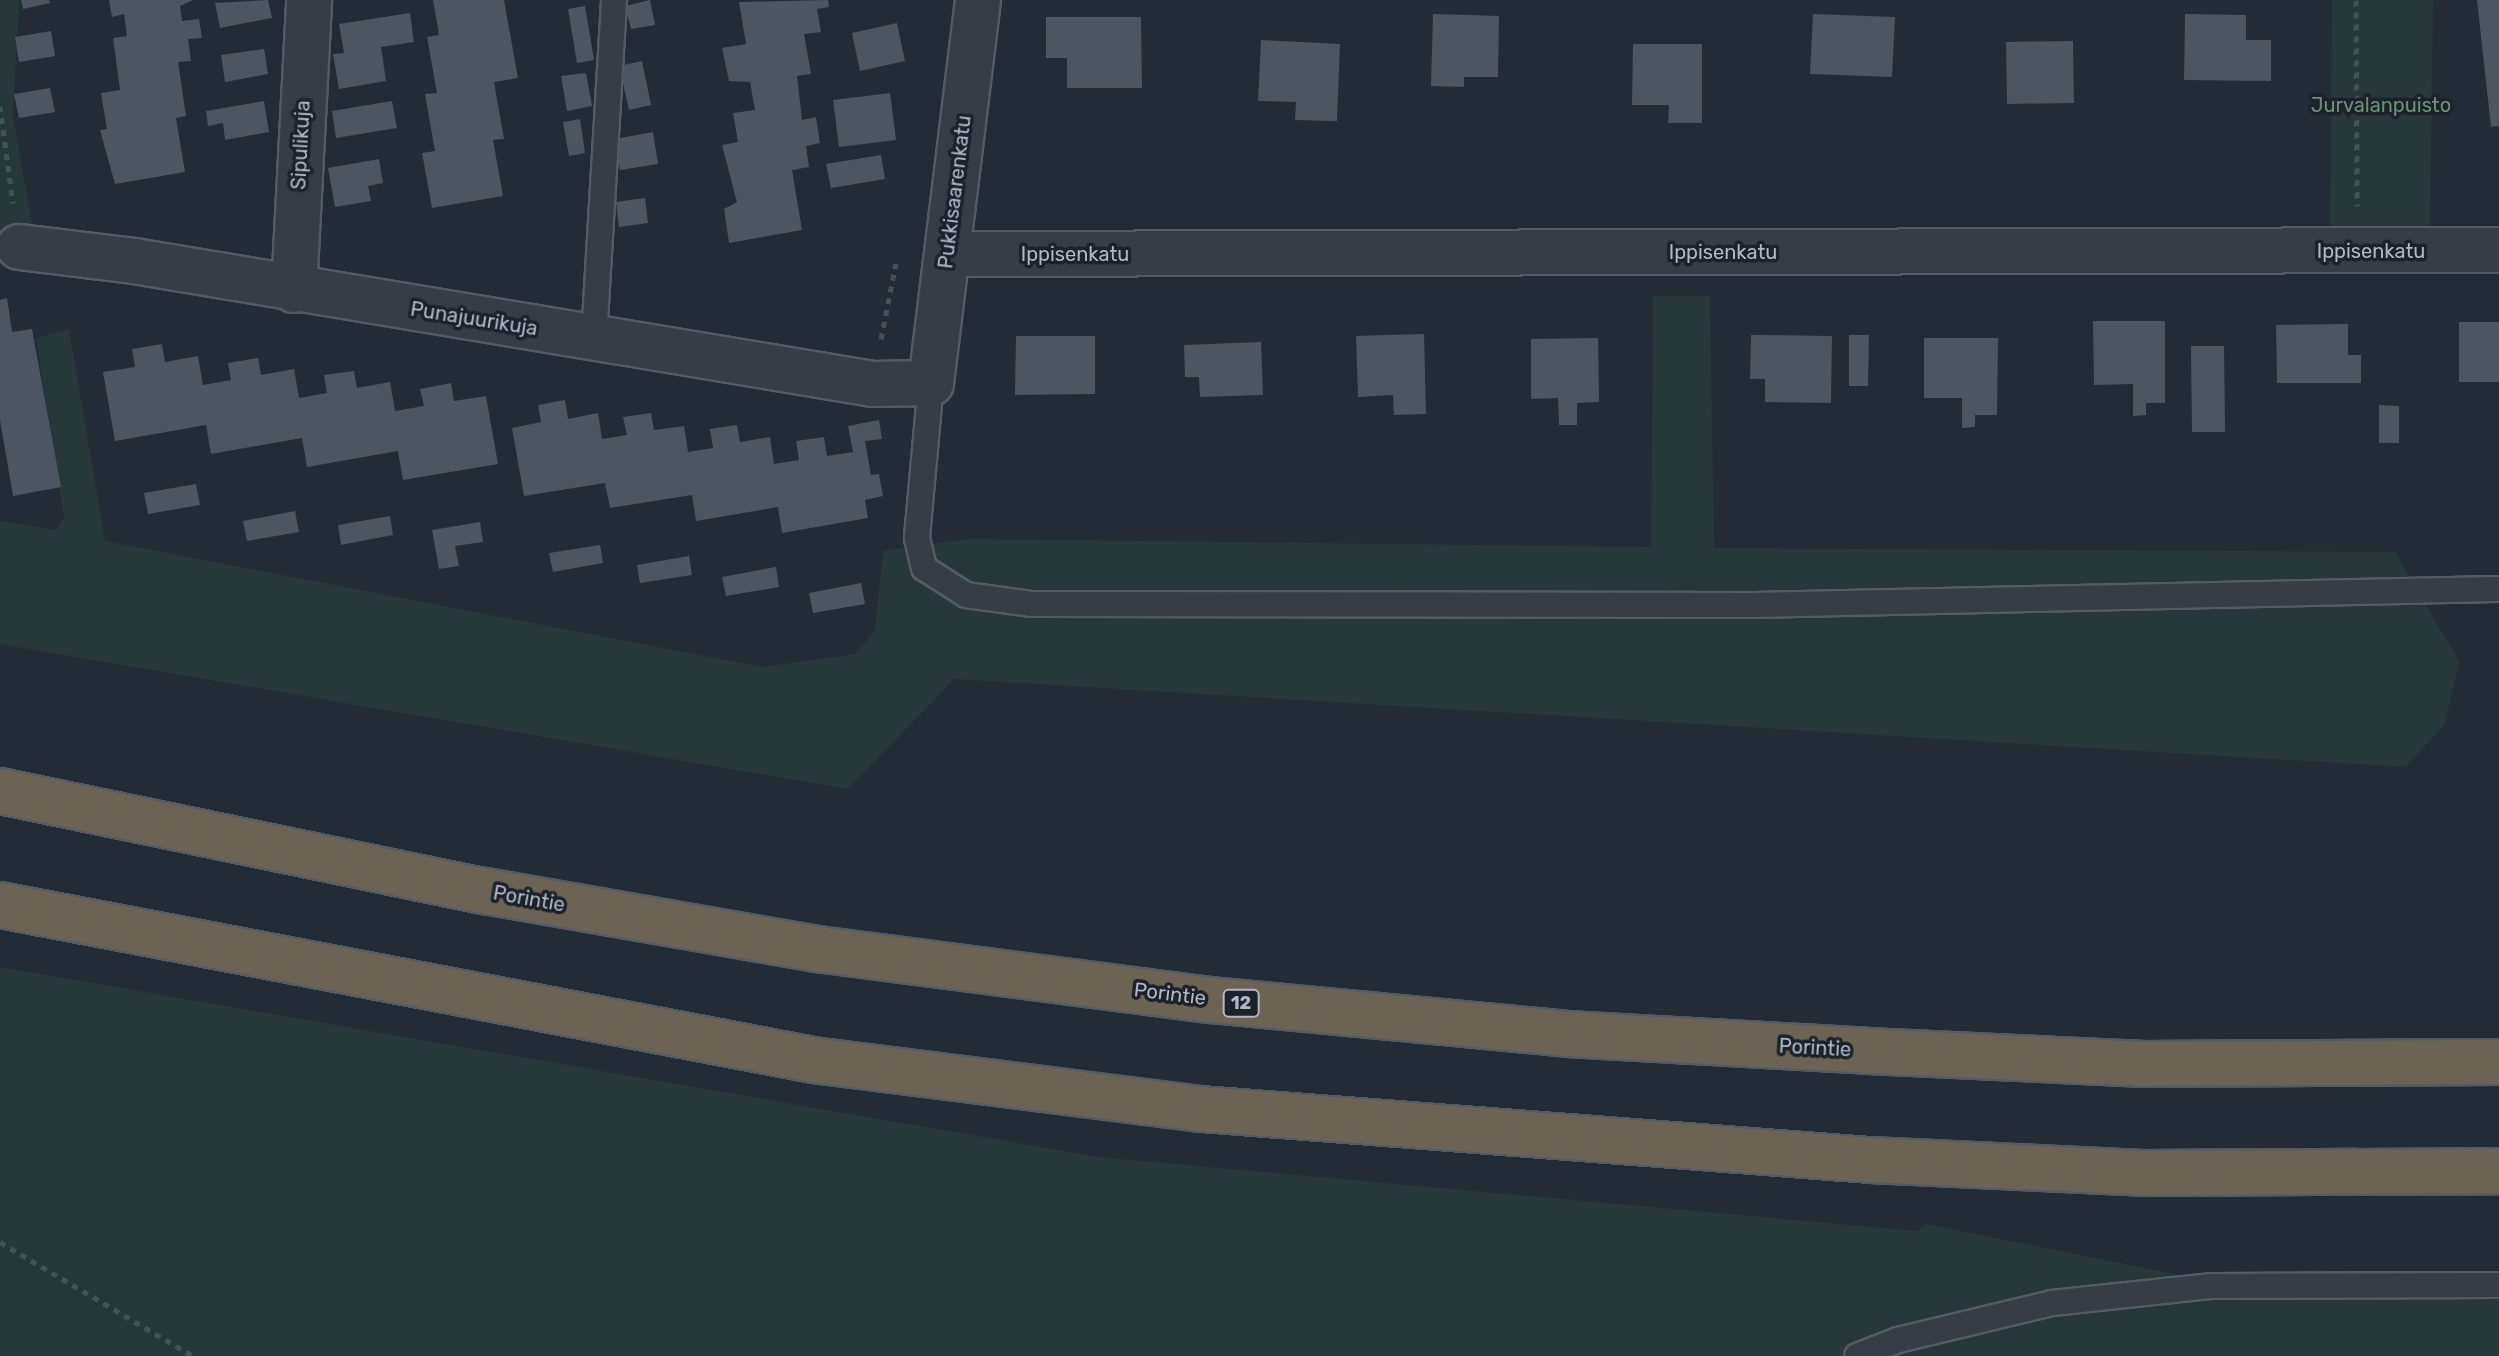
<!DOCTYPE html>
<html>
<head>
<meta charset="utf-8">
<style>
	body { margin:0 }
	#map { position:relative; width:2499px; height:1356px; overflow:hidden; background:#232b37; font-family:Rubik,sans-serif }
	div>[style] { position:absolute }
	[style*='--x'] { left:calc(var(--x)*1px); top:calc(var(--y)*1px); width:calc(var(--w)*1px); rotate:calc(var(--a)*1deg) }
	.green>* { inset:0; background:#263839 }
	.building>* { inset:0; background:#4c5562 }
	.path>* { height:5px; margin-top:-2.5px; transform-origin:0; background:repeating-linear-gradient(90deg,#435355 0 6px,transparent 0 12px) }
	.roads { filter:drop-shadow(2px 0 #545b65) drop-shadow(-2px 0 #545b65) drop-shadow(0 2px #545b65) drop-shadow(0 -2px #545b65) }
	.lane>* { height:24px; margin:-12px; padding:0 12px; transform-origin:12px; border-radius:12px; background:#373d47 }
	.street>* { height:44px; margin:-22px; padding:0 22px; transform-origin:22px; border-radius:22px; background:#373d47 }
	.highway>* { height:44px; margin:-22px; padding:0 22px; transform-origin:22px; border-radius:22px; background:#6d6354 }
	span { translate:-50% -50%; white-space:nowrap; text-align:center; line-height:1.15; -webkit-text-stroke:7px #1c222c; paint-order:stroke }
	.shield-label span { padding:2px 6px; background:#1c222c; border:2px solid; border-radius:6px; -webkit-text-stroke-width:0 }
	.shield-label { font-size:18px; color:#b1b8c4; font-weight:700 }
	.park-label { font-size:20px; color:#6b9274 }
	.street-label { font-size:20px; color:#b1b8c4 }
</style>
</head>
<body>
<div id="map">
	<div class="green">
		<i style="clip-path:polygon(0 0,19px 0,13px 117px,33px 229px,0 237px)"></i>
		<i style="clip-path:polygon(2332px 0,2433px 0,2430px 230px,2330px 231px)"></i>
		<i style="clip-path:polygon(1653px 296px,1710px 296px,1714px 548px,2395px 552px,2459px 661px,2445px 724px,2405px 767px,954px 679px,848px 789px,0 644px,0 521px,56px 530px,64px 517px,36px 338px,69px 329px,105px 541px,762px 667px,855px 654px,875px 631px,883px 551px,967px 539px,1651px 547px)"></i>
		<i style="clip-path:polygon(0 967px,1099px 1157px,1917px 1231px,1926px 1224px,2264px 1292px,2499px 1298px,2499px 1356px,0 1356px)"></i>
	</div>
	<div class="building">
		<i style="clip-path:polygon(21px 0,49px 0,50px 3px,23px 9px)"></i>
		<i style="clip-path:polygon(109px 0,193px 0,180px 6px,182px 21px,199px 19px,202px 38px,188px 39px,191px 61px,178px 62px,186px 116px,176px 118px,185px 172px,115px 184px,100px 130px,107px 129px,101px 93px,120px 90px,113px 38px,127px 36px,124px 14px,112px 17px)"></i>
		<i style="clip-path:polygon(268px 0,272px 18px,220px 28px,215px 3px)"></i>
		<i style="clip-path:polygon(433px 0,504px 0,518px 78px,494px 82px,504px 139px,493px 140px,503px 196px,432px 208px,422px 153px,435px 151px,425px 94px,437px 93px,427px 37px,439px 35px)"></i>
		<i style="clip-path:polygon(650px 0,655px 25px,631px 29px,625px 6px)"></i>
		<i style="clip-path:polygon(828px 0,829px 7px,817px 9px,821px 32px,804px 34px,811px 74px,797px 76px,802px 120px,816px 117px,820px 143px,806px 146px,809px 167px,792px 170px,802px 230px,729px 243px,724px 209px,737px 202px,722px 145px,738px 142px,733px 113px,755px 110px,750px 82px,729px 81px,722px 48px,746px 44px,739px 2px)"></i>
		<i style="clip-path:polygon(2477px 0,2499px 0,2499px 126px,2491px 127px)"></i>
		<i style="clip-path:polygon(585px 6px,594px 60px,577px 63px,568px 9px)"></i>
		<i style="clip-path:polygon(410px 13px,414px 42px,381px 47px,386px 81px,339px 89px,333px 54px,344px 53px,339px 24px)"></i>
		<i style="clip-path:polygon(1433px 14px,1499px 16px,1498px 77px,1464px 77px,1464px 87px,1431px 86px)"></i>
		<i style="clip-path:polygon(1813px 14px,1895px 17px,1892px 77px,1810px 74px)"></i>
		<i style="clip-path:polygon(2185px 14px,2246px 15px,2246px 40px,2271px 40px,2271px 81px,2184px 80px)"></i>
		<i style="clip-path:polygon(1046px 17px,1141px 17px,1142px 88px,1067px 88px,1067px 58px,1046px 58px)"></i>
		<i style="clip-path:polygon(897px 23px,905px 61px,860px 71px,852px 33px)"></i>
		<i style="clip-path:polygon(51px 31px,55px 56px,19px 62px,15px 37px)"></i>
		<i style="clip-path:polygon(1261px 40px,1340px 44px,1337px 121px,1295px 120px,1296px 102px,1258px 101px)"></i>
		<i style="clip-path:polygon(2073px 41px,2074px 103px,2007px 104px,2006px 42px)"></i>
		<i style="clip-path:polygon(1633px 44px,1702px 44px,1702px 123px,1668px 123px,1669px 105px,1632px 105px)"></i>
		<i style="clip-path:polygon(264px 49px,268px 74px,225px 82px,221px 55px)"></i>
		<i style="clip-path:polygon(642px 61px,651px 105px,629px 110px,619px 66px)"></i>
		<i style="clip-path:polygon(586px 73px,592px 106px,567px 111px,561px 76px)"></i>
		<i style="clip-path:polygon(50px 88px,55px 112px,19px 118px,14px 94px)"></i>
		<i style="clip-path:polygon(890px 93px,896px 140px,839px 147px,833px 100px)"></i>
		<i style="clip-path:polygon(264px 101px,269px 132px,225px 140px,223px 123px,208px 126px,206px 111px)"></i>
		<i style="clip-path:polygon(392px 101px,397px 128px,336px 138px,332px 111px)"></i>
		<i style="clip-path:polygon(580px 119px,585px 153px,569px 156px,563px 122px)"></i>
		<i style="clip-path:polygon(653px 132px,658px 164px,620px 170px,615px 139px)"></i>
		<i style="clip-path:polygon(881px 155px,885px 179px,831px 188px,826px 164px)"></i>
		<i style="clip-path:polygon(379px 159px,383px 183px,368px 186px,371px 201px,335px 207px,328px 168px)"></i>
		<i style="clip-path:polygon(645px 198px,648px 223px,619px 227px,616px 202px)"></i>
		<i style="clip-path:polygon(7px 298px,12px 332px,32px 329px,61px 487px,13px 496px,0 420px,0 300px)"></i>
		<i style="clip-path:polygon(2093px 321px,2165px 321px,2165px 403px,2146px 403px,2146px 415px,2133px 416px,2133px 384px,2094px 385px)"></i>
		<i style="clip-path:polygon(2459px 322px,2499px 322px,2499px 382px,2459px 382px)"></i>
		<i style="clip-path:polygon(2348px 324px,2348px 355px,2361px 355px,2361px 383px,2277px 383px,2276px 325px)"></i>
		<i style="clip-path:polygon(1424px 334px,1426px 414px,1394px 415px,1393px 395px,1358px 397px,1356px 336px)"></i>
		<i style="clip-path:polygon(1751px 335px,1832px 336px,1831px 403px,1765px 402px,1765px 379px,1750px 379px)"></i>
		<i style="clip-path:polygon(1849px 335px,1869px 335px,1868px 386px,1849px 386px)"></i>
		<i style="clip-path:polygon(1016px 336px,1095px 336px,1095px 394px,1015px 395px)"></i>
		<i style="clip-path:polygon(1598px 338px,1599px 402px,1577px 403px,1577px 425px,1559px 425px,1558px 398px,1531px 399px,1531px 339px)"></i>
		<i style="clip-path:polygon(1924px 338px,1998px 338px,1997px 415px,1975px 415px,1975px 427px,1962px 428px,1962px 398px,1924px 398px)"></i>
		<i style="clip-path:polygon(1261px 342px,1263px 395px,1200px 397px,1199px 377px,1185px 377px,1184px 345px)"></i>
		<i style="clip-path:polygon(162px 344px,165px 362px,198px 356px,203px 385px,231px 380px,228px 363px,258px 358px,261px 375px,294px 369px,299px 398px,327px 393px,324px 375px,354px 371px,357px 388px,390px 382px,395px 411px,424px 406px,420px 389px,451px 383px,454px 401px,486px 396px,498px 464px,403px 480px,398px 451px,307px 467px,302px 438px,211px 454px,206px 425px,115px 441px,103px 372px,135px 367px,132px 349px)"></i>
		<i style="clip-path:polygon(2191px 346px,2224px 346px,2225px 432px,2192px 432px)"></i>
		<i style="clip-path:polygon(565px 400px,568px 419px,598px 413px,602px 439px,627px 435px,623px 417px,651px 413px,654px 430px,684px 426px,688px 452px,713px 448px,710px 429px,737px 425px,740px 442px,770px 437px,774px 464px,799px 460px,796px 441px,824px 437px,827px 456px,853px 452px,848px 426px,879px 420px,882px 439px,865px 441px,871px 475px,879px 474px,883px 496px,865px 500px,868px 518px,782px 533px,778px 507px,696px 521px,692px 495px,610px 508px,605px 483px,524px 496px,512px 428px,541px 422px,538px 405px)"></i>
		<i style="clip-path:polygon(2379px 405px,2399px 406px,2399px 443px,2379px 443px)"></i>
		<i style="clip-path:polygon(196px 484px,200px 505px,148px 514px,144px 493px)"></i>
		<i style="clip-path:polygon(295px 511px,299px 532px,247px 541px,243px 521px)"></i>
		<i style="clip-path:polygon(390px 516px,393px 535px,341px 545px,338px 525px)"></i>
		<i style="clip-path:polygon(480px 522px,483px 542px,455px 546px,459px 566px,439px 569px,432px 530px)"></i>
		<i style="clip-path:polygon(600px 545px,603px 563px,553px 572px,549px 553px)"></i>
		<i style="clip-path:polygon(689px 556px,692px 575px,640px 583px,637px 565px)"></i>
		<i style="clip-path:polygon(776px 567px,779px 587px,726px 596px,722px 577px)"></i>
		<i style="clip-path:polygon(861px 583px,865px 604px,813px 613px,809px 593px)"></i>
	</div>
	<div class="path">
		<i style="--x:2356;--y:0;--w:206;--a:89.7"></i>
		<i style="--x:0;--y:106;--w:98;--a:82.4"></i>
		<i style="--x:881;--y:339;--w:77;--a:-78.8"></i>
		<i style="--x:0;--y:1242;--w:224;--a:30.6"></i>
	</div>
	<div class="roads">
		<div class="lane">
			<i style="--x:594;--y:338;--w:339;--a:-86.6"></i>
			<i style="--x:931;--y:383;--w:156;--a:95.2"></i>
			<i style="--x:917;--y:538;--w:31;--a:77"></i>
			<i style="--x:924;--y:568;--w:50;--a:32.7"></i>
			<i style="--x:966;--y:595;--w:67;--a:7.8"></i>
			<i style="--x:1032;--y:604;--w:720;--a:0.08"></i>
			<i style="--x:1752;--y:605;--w:747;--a:-1.23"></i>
			<i style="--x:1857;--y:1356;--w:44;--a:-21.3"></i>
			<i style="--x:1898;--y:1340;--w:158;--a:-13.5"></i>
			<i style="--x:2052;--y:1303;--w:161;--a:-6.1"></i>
			<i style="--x:2212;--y:1286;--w:287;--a:-0.2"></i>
		</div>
		<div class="street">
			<i style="--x:19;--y:247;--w:116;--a:6.9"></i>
			<i style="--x:134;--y:261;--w:749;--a:9.45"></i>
			<i style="--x:873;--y:384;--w:58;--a:-1"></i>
			<i style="--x:931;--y:383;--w:386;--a:-83"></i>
			<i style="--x:948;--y:254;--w:1551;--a:-0.15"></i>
			<i style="--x:294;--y:290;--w:290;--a:-87"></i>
		</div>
		<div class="highway">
			<i style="--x:0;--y:791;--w:495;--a:11.7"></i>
			<i style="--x:485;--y:891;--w:337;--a:9.9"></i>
			<i style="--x:817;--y:949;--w:396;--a:7.4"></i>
			<i style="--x:1210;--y:1000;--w:359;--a:5.4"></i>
			<i style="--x:1567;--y:1034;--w:301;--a:3.2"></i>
			<i style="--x:1868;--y:1051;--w:272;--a:2.7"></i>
			<i style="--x:2140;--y:1064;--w:359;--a:-0.3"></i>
			<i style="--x:0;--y:905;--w:828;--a:10.79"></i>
			<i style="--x:813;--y:1060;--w:391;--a:7.2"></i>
			<i style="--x:1201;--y:1109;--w:671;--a:4.36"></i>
			<i style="--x:1870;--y:1160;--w:273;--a:2.7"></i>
			<i style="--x:2143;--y:1173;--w:356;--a:-0.3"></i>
		</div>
	</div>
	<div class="shield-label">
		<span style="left:1241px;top:1003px">12</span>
	</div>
	<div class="park-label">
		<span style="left:2381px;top:105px">Jurvalanpuisto</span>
	</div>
	<div class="street-label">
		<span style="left:301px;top:145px;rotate:-87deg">Sipulikuja</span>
		<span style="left:955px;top:192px;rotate:-83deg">Pukkisaarenkatu</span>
		<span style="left:2371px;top:251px">Ippisenkatu</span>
		<span style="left:1723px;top:252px">Ippisenkatu</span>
		<span style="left:1075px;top:254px">Ippisenkatu</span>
		<span style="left:474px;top:319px;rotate:9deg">Punajuurikuja</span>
		<span style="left:529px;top:899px;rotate:10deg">Porintie</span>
		<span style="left:1170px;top:994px;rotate:7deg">Porintie</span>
		<span style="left:1815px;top:1048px;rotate:3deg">Porintie</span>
	</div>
</div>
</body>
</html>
